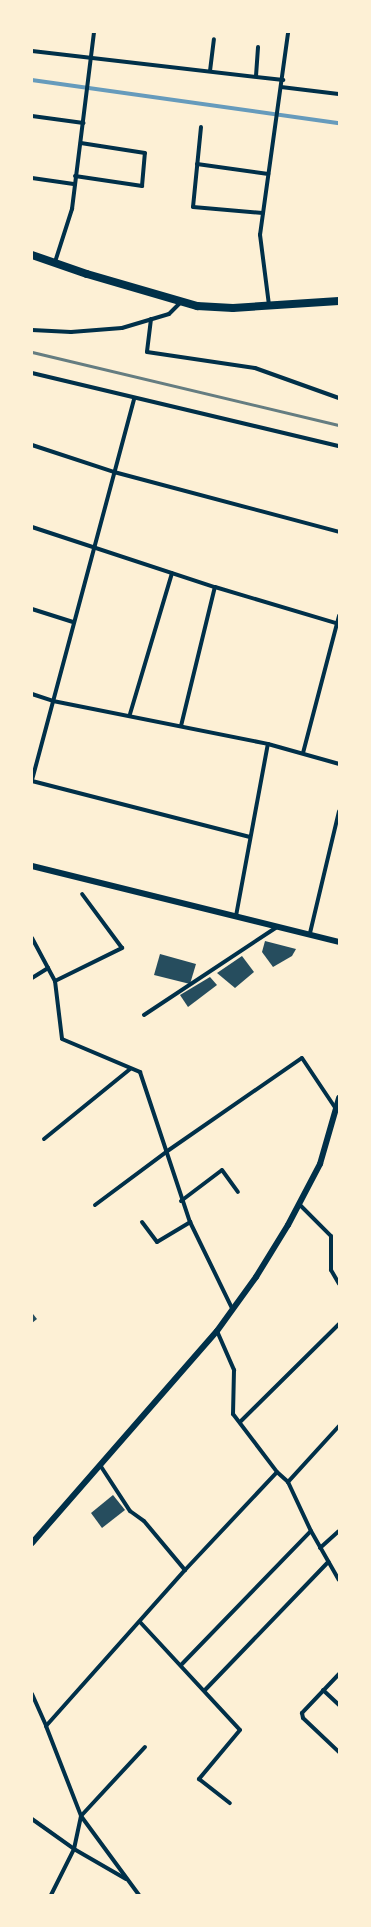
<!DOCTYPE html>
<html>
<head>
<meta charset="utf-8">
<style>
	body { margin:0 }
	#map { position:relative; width:371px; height:1927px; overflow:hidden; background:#fdf0d5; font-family:"Golos Text",sans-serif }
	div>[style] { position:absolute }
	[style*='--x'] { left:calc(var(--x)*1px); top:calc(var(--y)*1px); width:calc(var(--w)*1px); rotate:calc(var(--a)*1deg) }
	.stream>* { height:3.5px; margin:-1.75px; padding:0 1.75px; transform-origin:1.75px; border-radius:1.75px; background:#669bbc }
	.building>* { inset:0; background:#264d5e }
	.minor>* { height:4px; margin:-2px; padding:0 2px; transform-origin:2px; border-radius:2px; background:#003049 }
	.tertiary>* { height:6px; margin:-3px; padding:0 3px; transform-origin:3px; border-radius:3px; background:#003049 }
	.primary>* { height:8px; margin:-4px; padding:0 4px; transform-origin:4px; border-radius:4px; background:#003049 }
	.rail>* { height:3px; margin:-1.5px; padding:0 1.5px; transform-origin:1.5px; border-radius:1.5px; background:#657d81 }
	span { translate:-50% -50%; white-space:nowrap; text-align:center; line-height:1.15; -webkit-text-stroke:4px #fdf0d5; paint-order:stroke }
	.frame { position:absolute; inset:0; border:33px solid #fdf0d5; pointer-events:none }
</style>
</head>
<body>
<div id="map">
	<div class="stream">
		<i style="--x:32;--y:80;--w:310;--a:8"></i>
	</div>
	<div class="building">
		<i style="clip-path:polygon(265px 941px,296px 949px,292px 956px,273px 967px,262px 952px)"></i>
		<i style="clip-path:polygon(160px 954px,196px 964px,190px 984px,154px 975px)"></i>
		<i style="clip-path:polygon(242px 956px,254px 972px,235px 988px,217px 973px)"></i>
		<i style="clip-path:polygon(210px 977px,217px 985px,188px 1007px,180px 995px)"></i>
		<i style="clip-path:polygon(33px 1314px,37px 1319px,32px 1323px,32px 1315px)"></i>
		<i style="clip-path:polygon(113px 1495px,125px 1510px,102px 1528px,91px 1513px)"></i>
	</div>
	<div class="minor">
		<i style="--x:32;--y:51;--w:253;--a:6.6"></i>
		<i style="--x:210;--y:71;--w:32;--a:-83"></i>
		<i style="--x:256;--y:76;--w:29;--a:-86"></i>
		<i style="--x:281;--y:87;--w:58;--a:6.9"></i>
		<i style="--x:32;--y:116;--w:52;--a:7.7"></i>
		<i style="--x:201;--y:127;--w:80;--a:95.7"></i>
		<i style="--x:193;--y:207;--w:70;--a:4.9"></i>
		<i style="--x:197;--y:164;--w:72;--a:8"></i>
		<i style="--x:75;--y:176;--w:68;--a:8.5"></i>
		<i style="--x:142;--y:186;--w:33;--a:-85"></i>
		<i style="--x:145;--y:153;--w:65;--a:-171.1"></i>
		<i style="--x:32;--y:178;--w:42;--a:8.1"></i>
		<i style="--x:55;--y:262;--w:56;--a:-72.2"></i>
		<i style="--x:72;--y:209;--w:178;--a:-82.9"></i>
		<i style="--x:269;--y:305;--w:71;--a:-97.3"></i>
		<i style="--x:260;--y:235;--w:205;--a:-82.1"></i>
		<i style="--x:151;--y:319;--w:33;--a:97"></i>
		<i style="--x:147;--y:352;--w:109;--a:8.4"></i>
		<i style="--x:255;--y:368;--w:89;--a:19.7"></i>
		<i style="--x:32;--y:330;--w:39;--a:3"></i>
		<i style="--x:71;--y:332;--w:51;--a:-4.5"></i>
		<i style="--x:122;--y:328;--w:49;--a:-16.6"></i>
		<i style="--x:169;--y:314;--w:18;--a:-45"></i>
		<i style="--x:32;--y:373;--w:316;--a:13.4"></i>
		<i style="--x:32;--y:445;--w:86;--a:18.2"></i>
		<i style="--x:114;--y:472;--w:233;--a:14.9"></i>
		<i style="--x:32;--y:527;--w:193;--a:18.2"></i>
		<i style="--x:215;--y:587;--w:129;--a:16.6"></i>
		<i style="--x:32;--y:609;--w:43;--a:17.6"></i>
		<i style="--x:32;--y:694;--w:22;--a:18"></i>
		<i style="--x:53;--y:701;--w:219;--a:11.3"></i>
		<i style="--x:268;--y:744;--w:74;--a:15.7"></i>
		<i style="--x:130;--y:714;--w:147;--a:-73.4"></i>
		<i style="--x:181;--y:726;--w:143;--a:-76.3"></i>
		<i style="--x:303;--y:753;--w:142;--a:-75.3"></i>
		<i style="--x:32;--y:780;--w:395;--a:-75"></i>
		<i style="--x:32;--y:781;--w:225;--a:14.4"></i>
		<i style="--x:236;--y:916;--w:175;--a:-79.5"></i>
		<i style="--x:310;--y:933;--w:125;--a:-76.6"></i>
		<i style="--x:32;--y:938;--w:49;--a:61.9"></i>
		<i style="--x:55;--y:981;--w:58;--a:83.1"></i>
		<i style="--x:62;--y:1039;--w:85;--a:22.9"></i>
		<i style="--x:140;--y:1072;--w:158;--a:71.6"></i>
		<i style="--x:190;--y:1222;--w:96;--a:64"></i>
		<i style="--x:32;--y:978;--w:19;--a:-32"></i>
		<i style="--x:55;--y:981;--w:75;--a:-26.2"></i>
		<i style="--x:122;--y:948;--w:67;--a:-126.5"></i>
		<i style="--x:144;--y:1015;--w:159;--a:-33.5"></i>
		<i style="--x:44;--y:1139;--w:111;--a:-39.1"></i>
		<i style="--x:181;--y:1201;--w:51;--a:-37.1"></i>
		<i style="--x:222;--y:1170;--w:27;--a:54"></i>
		<i style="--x:299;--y:1204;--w:45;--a:45"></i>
		<i style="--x:331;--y:1236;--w:34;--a:90"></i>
		<i style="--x:331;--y:1270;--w:16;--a:60"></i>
		<i style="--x:95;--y:1205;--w:89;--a:-36.7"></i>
		<i style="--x:166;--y:1152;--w:165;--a:-34.7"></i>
		<i style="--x:302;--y:1058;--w:61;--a:56.3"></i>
		<i style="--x:142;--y:1222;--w:25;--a:53"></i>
		<i style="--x:157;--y:1242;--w:39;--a:-31"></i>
		<i style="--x:217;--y:1331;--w:43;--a:66.4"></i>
		<i style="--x:234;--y:1370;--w:44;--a:91.3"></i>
		<i style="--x:233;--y:1414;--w:73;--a:52.8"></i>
		<i style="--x:277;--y:1472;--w:15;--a:42"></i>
		<i style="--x:240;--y:1422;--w:139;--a:-44.7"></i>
		<i style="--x:339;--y:1426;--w:76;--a:132.3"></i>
		<i style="--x:288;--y:1482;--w:54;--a:64.9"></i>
		<i style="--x:311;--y:1531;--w:56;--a:60.3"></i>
		<i style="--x:100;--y:1465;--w:55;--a:56.9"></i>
		<i style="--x:130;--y:1511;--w:17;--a:36"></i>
		<i style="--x:144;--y:1521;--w:64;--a:50.1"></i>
		<i style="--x:185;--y:1570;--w:134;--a:-46.8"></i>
		<i style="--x:320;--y:1548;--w:25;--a:-42"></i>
		<i style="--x:140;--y:1622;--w:147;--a:47.2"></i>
		<i style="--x:240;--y:1730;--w:64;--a:129.9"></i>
		<i style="--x:199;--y:1779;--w:39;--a:38"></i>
		<i style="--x:182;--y:1664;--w:185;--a:-45.9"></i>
		<i style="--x:339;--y:1674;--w:54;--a:133.5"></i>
		<i style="--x:302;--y:1713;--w:5;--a:79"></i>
		<i style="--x:303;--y:1718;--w:50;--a:43.4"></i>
		<i style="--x:205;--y:1690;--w:178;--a:-46.1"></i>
		<i style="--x:323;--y:1690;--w:22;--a:43"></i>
		<i style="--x:32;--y:1694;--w:35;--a:66"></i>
		<i style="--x:46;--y:1726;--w:209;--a:-48.3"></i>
		<i style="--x:46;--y:1726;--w:97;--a:68.7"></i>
		<i style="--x:81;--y:1816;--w:98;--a:53.7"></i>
		<i style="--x:32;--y:1819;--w:52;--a:35.5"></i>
		<i style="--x:74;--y:1849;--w:60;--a:30"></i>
		<i style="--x:51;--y:1895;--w:51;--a:-63.4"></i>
		<i style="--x:74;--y:1849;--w:34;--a:-78"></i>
		<i style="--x:81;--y:1816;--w:94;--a:-47.2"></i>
	</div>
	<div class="tertiary">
		<i style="--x:32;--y:866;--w:316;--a:13.9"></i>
		<i style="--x:32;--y:1543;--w:281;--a:-48.9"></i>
		<i style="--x:217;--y:1331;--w:67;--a:-54.2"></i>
		<i style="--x:256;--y:1277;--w:61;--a:-58.4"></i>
		<i style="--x:288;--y:1225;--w:69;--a:-62.3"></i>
		<i style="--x:320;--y:1164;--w:69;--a:-73.9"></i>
	</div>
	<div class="primary">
		<i style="--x:32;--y:255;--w:58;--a:19.1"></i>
		<i style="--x:87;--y:274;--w:115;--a:16.2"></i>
		<i style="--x:197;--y:306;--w:36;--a:3"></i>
		<i style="--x:233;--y:308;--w:106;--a:-3.8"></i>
	</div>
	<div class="rail">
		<i style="--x:32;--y:352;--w:316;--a:13.4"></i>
	</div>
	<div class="frame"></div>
</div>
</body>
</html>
